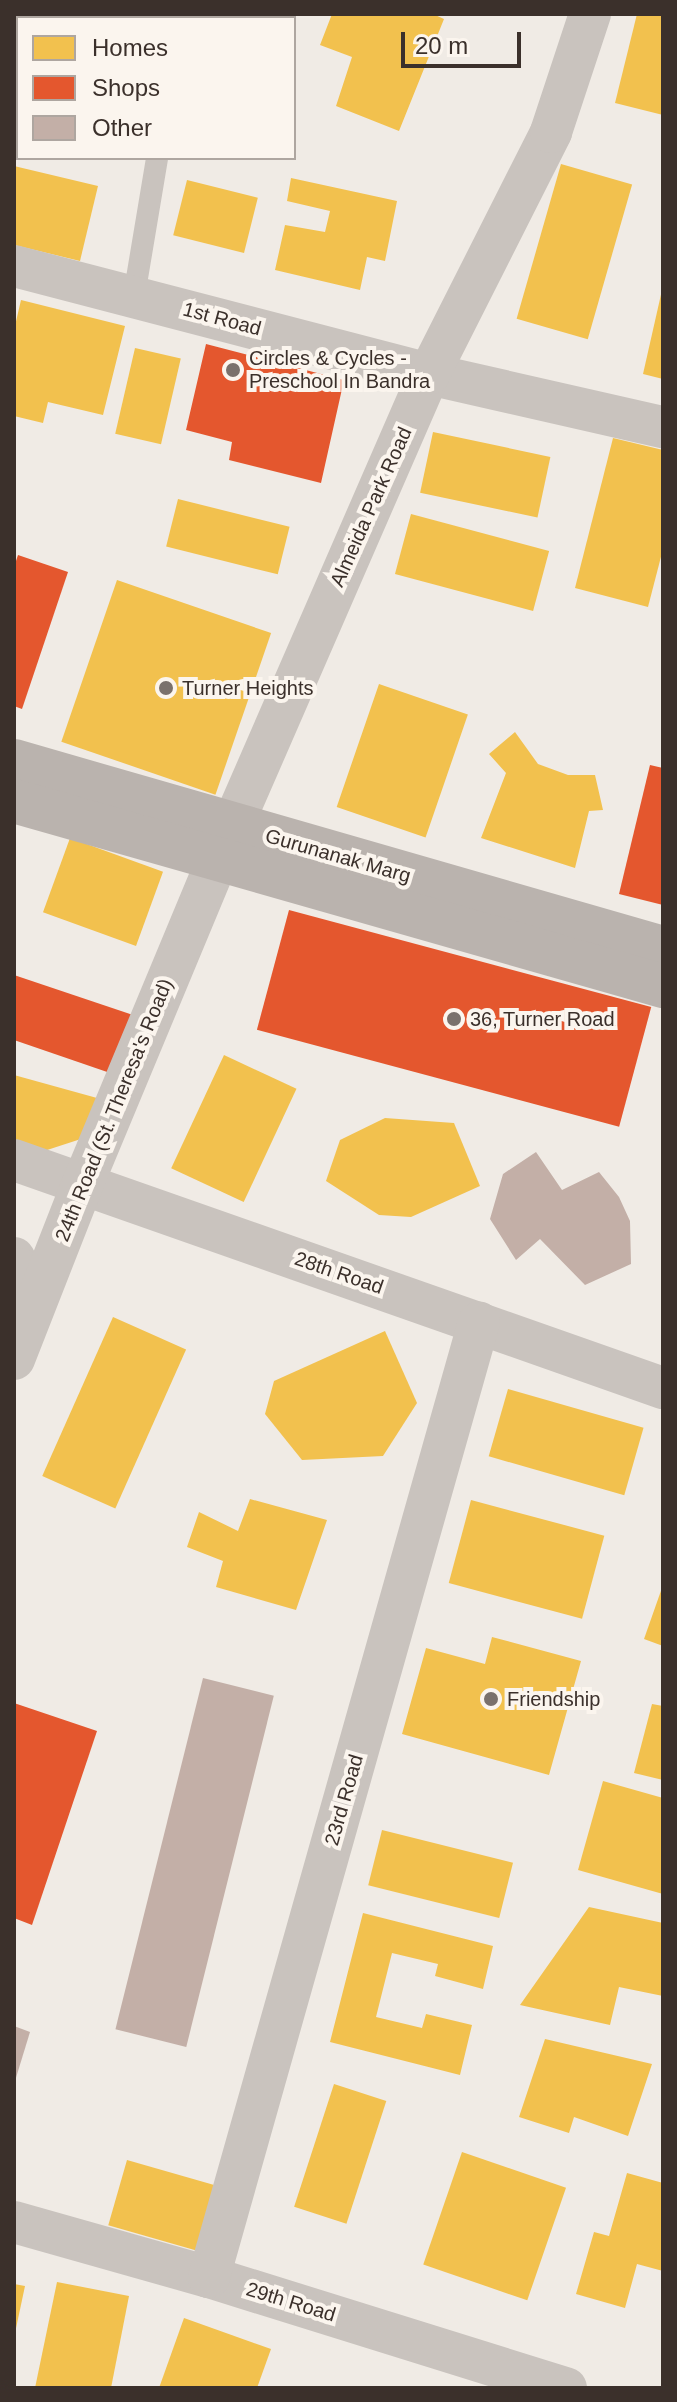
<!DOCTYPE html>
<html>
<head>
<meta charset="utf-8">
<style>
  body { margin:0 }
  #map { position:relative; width:677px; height:2402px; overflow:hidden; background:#f0ebe5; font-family:Helvetica,sans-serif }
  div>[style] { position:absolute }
  .homes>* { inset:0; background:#f2c14e; transform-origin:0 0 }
  .shops>* { inset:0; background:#e4572e; transform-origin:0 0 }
  .building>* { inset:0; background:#c3afa7; transform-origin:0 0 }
  .lane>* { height:22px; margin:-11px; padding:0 11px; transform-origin:11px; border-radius:11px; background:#c9c3be }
  .street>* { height:42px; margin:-21px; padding:0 21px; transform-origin:21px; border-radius:21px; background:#c9c3be }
  .secondary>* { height:44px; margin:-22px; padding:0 22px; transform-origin:22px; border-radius:22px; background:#bab3ae }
  .dots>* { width:22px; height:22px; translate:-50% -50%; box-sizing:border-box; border:4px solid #fbf5ee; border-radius:50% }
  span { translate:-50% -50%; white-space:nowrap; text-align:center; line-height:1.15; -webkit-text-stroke:8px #fbf5ee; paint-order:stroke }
  .street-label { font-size:20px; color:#3b302b }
  .poi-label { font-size:20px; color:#3b302b }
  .left { translate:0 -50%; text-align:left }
  .frame { position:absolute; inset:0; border:16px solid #3b302b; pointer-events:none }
  .legend { position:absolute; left:16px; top:16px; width:280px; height:144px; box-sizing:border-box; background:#fbf5ee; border:2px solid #aea6a0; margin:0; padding:10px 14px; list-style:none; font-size:24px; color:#3b302b }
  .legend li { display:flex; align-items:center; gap:16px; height:40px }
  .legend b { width:40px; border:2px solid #aea6a0 }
  .scale { position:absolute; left:401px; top:32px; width:120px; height:36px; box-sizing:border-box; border:4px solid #3b302b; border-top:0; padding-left:10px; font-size:24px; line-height:28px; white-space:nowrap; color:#3b302b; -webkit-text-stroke:6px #fbf5ee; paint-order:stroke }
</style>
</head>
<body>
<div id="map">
  <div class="homes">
    <i style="clip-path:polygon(14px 14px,86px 17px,18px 18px,18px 87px,14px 86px)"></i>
    <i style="clip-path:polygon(178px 14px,208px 14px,220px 17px,177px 18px)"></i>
    <i style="clip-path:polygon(332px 14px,433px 14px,444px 19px,399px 131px,336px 106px,352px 57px,320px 45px)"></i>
    <i style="clip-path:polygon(637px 14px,663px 14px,663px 115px,615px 103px)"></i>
    <i style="left:561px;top:164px;width:74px;height:161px;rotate:16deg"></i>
    <i style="clip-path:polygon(14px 166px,98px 186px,80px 261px,14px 245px)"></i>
    <i style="clip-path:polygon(291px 178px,397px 201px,385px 261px,367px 257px,360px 290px,275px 270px,285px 225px,325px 232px,330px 211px,287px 201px)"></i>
    <i style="left:187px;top:180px;width:73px;height:57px;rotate:14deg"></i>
    <i style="clip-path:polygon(662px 290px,663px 290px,663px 379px,643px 374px)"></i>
    <i style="clip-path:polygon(21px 300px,125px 326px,103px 415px,48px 402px,43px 423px,14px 416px,14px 330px)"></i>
    <i style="left:135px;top:348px;width:47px;height:88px;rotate:13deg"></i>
    <i style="left:433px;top:432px;width:120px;height:62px;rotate:12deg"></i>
    <i style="clip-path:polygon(613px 438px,663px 450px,663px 549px,648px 607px,575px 588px)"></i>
    <i style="left:178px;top:499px;width:115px;height:49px;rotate:14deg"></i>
    <i style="left:411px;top:514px;width:143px;height:62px;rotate:15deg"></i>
    <i style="left:117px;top:580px;width:163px;height:171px;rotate:19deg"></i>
    <i style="left:379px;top:684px;width:94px;height:130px;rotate:19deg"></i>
    <i style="clip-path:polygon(515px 732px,538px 764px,568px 775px,595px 775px,603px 810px,589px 811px,575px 868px,481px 838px,506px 773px,489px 754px)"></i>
    <i style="left:70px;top:838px;width:99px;height:79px;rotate:20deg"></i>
    <i style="left:224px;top:1055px;width:80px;height:125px;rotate:25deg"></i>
    <i style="clip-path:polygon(14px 1075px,97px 1098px,87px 1137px,41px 1152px,14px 1144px)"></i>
    <i style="clip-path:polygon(385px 1118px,454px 1123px,480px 1186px,411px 1217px,379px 1215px,326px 1181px,340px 1140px)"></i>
    <i style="left:113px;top:1317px;width:80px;height:174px;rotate:24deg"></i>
    <i style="clip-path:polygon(385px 1331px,417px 1403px,383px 1456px,302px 1460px,265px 1414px,274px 1381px)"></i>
    <i style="left:508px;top:1389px;width:141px;height:70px;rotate:16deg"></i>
    <i style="clip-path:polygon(250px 1499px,327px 1520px,296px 1610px,216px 1587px,223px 1561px,187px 1547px,199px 1512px,238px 1531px)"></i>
    <i style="left:471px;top:1500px;width:138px;height:86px;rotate:15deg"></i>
    <i style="clip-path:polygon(663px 1585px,663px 1646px,644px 1639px)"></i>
    <i style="clip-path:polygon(492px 1637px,581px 1661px,549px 1775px,402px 1734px,426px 1648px,485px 1664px)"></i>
    <i style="clip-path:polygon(652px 1704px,663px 1706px,663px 1780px,634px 1773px)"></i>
    <i style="clip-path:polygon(603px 1781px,663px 1798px,663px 1894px,578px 1870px)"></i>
    <i style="left:382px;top:1830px;width:135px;height:57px;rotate:14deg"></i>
    <i style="clip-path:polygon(589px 1907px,663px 1923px,663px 1996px,619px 1987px,610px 2025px,520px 2005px)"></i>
    <i style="clip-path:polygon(363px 1913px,493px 1946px,483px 1989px,435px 1976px,438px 1964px,392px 1953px,376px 2017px,422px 2028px,426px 2014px,472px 2025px,460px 2075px,330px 2042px)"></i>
    <i style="clip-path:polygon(545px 2039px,652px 2064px,628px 2136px,574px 2117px,569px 2133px,519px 2117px)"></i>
    <i style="left:334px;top:2084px;width:55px;height:129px;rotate:18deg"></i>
    <i style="left:462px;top:2152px;width:110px;height:119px;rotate:19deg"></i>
    <i style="left:127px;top:2160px;width:97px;height:68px;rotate:16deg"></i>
    <i style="clip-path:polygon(627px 2173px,663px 2183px,663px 2271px,637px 2264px,625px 2308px,576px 2294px,594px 2232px,609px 2236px)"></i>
    <i style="clip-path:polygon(57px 2282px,129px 2296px,111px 2388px,35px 2388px)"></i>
    <i style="clip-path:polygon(14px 2284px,25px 2286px,15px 2333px,14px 2333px)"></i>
    <i style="clip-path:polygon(184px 2318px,271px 2349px,257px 2388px,159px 2388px)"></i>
  </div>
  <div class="shops">
    <i style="clip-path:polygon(206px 344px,344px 380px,321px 483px,229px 460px,232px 442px,186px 430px)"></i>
    <i style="clip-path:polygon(18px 555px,68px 572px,22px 709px,14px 706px,14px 567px)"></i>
    <i style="clip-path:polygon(650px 765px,663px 768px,663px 905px,619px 894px)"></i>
    <i style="left:289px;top:910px;width:375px;height:124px;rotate:15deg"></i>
    <i style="clip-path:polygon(14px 975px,133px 1015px,113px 1074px,14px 1040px)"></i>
    <i style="clip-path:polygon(14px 1703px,97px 1731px,32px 1925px,14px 1918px)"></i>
  </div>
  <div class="building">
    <i style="clip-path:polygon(536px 1152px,562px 1190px,599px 1172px,619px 1197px,630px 1221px,631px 1264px,585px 1285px,540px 1239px,516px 1260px,490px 1219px,503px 1174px)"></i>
    <i style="left:203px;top:1678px;width:73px;height:362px;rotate:14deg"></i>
    <i style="clip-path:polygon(14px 2026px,30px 2032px,15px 2081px,14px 2080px)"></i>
  </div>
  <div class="lane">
    <i style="left:134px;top:296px;width:140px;rotate:-80.5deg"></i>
  </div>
  <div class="street">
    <i style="left:14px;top:266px;width:429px;rotate:14.6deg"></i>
    <i style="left:429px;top:374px;width:240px;rotate:12.8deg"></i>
    <i style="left:14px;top:1160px;width:688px;rotate:19.36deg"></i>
    <i style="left:14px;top:1258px;width:13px;rotate:61deg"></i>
    <i style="left:20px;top:1269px;width:25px;rotate:104deg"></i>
    <i style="left:14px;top:1359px;width:189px;rotate:-68.6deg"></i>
    <i style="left:83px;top:1183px;width:349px;rotate:-67.4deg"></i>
    <i style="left:217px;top:861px;width:531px;rotate:-66.48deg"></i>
    <i style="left:429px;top:374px;width:271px;rotate:-63.2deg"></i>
    <i style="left:551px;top:132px;width:124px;rotate:-71.7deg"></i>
    <i style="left:14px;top:2222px;width:203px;rotate:15.8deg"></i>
    <i style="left:209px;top:2277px;width:374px;rotate:17.3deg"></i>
    <i style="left:209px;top:2277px;width:992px;rotate:-74.21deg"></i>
  </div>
  <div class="secondary">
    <i style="left:14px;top:761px;width:675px;rotate:16.07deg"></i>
    <i style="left:14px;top:801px;width:675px;rotate:15.91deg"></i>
  </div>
  <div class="dots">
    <i style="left:233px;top:370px;background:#7a716c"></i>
    <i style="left:166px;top:688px;background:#7a716c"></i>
    <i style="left:454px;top:1019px;background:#7a716c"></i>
    <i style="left:491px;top:1699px;background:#7a716c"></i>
  </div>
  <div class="street-label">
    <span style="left:222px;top:319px;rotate:15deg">1st Road</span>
    <span style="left:371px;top:507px;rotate:-66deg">Almeida Park Road</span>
    <span style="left:338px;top:856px;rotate:16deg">Gurunanak Marg</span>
    <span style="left:114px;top:1110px;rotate:-68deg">24th Road (St. Theresa's Road)</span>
    <span style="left:339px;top:1273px;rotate:19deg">28th Road</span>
    <span style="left:344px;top:1800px;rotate:-74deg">23rd Road</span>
    <span style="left:291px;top:2302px;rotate:17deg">29th Road</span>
  </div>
  <div class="poi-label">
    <span class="left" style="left:249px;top:370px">Circles &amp; Cycles -<br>Preschool In Bandra</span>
    <span class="left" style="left:182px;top:688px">Turner Heights</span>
    <span class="left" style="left:470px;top:1019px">36, Turner Road</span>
    <span class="left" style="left:507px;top:1699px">Friendship</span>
  </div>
  <div class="frame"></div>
  <ul class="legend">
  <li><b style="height:22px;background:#f2c14e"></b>Homes</li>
  <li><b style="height:22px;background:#e4572e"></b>Shops</li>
  <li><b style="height:22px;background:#c3afa7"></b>Other</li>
  </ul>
  <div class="scale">20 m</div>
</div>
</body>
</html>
